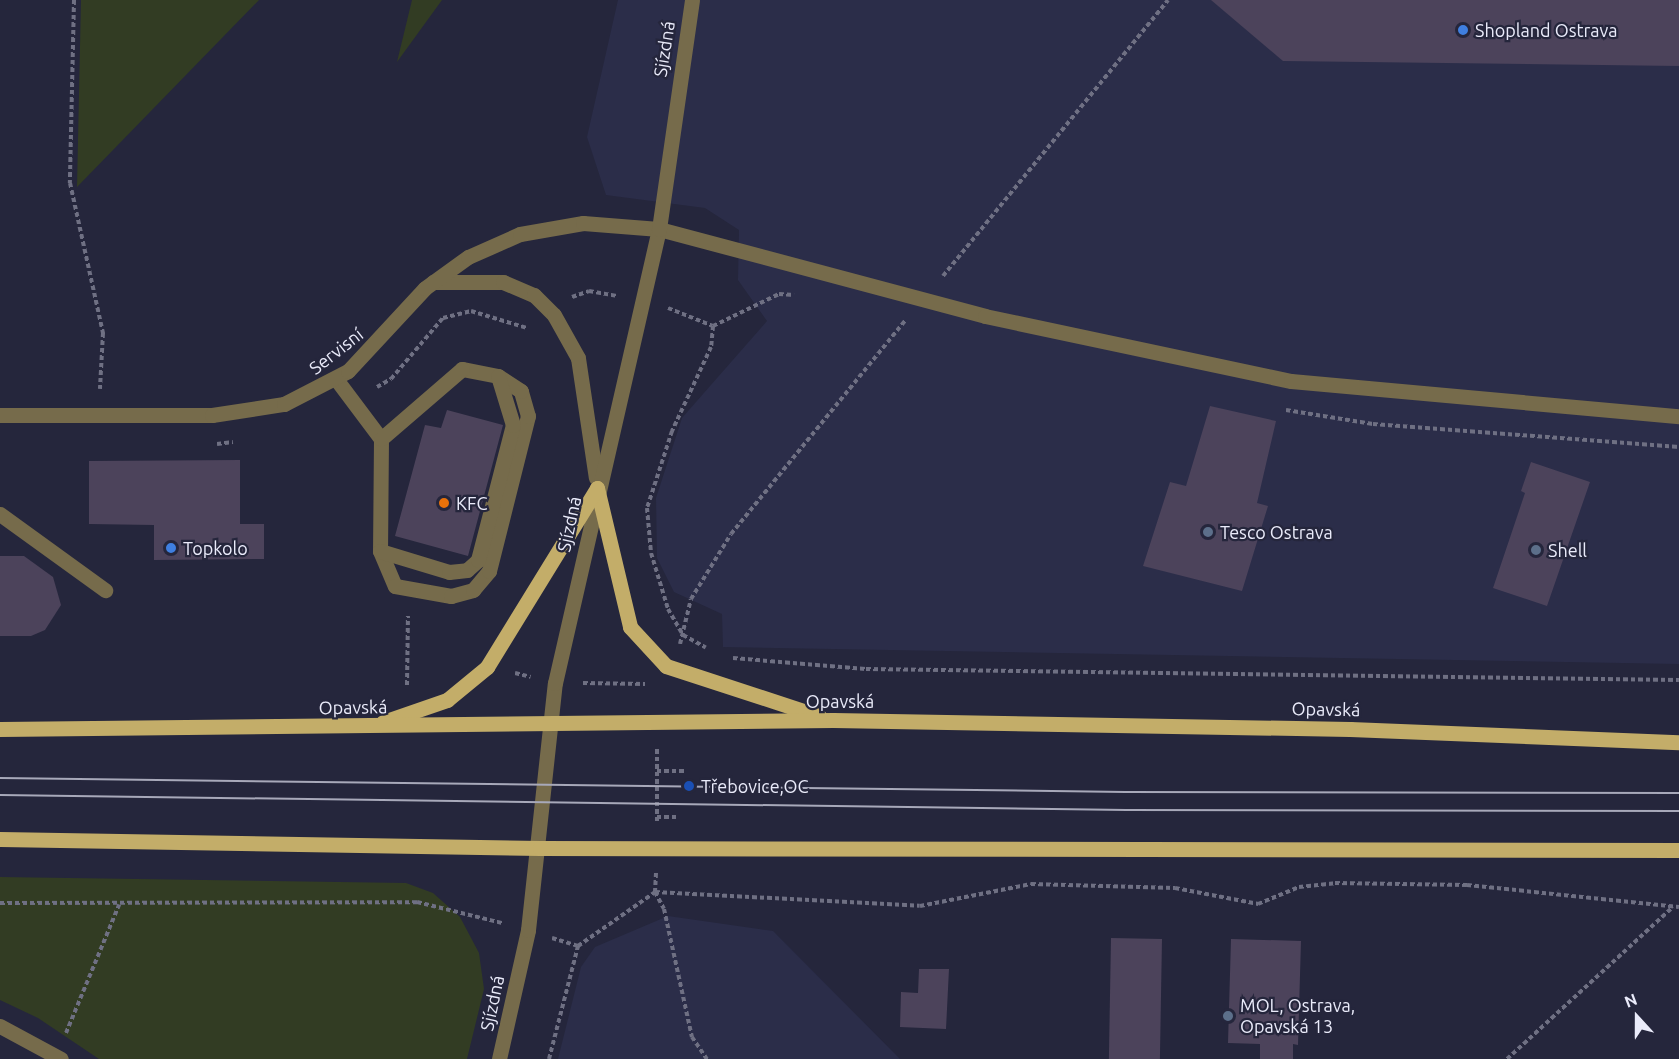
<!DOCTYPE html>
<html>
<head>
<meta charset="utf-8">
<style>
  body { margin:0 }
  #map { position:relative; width:1679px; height:1059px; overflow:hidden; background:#25263c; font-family:Ubuntu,sans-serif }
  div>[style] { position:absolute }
  .built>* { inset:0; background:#2b2d49 }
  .green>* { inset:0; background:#323c23 }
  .building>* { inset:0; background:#4c435b; transform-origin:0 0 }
  .path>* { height:4px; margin-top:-2px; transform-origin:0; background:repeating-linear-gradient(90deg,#6f7083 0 4.5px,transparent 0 7.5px) }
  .minor>* { height:15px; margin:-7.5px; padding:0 7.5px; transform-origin:7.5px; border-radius:7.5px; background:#766b4b }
  .major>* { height:15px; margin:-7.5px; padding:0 7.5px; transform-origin:7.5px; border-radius:7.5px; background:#c3ad69 }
  .tram>* { height:1.5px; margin:-0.75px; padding:0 0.75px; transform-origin:0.75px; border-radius:0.75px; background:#a8a9ba }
  .dots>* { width:16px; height:16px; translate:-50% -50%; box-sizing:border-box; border:3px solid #25263c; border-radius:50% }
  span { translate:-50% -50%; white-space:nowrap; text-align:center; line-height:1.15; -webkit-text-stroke:4.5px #25263c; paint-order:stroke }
  .poi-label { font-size:18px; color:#eaebfa }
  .left { translate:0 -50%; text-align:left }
  .street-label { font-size:18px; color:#eaebfa }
  .north { position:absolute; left:1607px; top:987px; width:60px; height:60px; -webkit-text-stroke:4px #25263c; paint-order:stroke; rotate:339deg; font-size:16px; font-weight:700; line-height:24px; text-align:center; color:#eaebfa }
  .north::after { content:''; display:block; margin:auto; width:21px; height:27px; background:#eaebfa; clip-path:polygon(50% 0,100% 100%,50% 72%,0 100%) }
</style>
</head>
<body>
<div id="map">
  <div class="built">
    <i style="clip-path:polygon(618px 0,1679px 0,1679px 664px,723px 647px,722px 614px,674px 592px,657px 558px,656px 498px,682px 418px,767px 321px,738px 280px,739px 230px,705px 208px,606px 195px,587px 137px)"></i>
    <i style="clip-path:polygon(668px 916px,773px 931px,900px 1059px,558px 1059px,581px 967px,595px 947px)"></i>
  </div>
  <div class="green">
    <i style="clip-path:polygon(81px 0,259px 0,77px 187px)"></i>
    <i style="clip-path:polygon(412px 0,442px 0,397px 62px)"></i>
    <i style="clip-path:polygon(0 877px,406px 883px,433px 893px,460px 917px,479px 953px,484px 989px,467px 1059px,99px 1059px,38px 1018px,0 1000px)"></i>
  </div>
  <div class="building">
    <i style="clip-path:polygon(1211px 0,1679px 0,1679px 66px,1283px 61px)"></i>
    <i style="clip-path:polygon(1210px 406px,1276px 421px,1257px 503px,1268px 506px,1242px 591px,1143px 566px,1170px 482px,1186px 486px)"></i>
    <i style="clip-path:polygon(447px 410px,503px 425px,468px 556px,395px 536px,425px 425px,441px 428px)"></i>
    <i style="clip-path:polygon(240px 460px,240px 524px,264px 524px,264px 559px,154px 560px,154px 525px,89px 524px,89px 461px)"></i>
    <i style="clip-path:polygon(1531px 462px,1590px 482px,1547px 606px,1493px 588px,1525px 493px,1521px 491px)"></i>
    <i style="clip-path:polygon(0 556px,24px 556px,53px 577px,61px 605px,45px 630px,31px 636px,0 636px)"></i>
    <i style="left:1111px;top:938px;width:51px;height:121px;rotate:1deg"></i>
    <i style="clip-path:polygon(1231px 939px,1301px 941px,1298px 1045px,1293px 1044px,1293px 1059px,1260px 1059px,1260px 1044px,1228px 1043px)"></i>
    <i style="clip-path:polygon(919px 969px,949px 969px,946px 1029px,900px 1027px,901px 992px,918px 993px)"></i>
  </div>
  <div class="path">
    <i style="left:74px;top:0;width:183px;rotate:91.3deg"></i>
    <i style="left:70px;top:183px;width:154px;rotate:77.6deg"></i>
    <i style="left:103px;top:333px;width:56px;rotate:93.1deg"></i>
    <i style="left:943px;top:276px;width:356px;rotate:-50.8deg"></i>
    <i style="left:572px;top:297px;width:18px;rotate:-19deg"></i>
    <i style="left:589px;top:291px;width:28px;rotate:10deg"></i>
    <i style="left:668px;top:308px;width:48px;rotate:21.8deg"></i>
    <i style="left:713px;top:326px;width:21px;rotate:95deg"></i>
    <i style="left:711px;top:347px;width:93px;rotate:114.9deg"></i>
    <i style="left:672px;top:431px;width:81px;rotate:108deg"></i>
    <i style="left:647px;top:508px;width:45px;rotate:84.9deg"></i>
    <i style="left:651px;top:553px;width:59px;rotate:73.1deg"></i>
    <i style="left:668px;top:609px;width:30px;rotate:60deg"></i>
    <i style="left:683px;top:635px;width:26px;rotate:29deg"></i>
    <i style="left:713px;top:326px;width:73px;rotate:-25.9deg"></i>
    <i style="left:779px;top:294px;width:15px;rotate:4deg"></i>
    <i style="left:377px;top:387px;width:16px;rotate:-30deg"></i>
    <i style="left:391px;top:379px;width:80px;rotate:-49.6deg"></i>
    <i style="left:443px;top:318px;width:29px;rotate:-14deg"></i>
    <i style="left:471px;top:311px;width:59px;rotate:16.9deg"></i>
    <i style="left:1286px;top:410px;width:88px;rotate:9.1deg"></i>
    <i style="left:1373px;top:424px;width:307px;rotate:4.3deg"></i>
    <i style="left:217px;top:444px;width:16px;rotate:-7deg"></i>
    <i style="left:680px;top:644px;width:46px;rotate:-76.3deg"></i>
    <i style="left:691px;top:599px;width:76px;rotate:-58.4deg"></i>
    <i style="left:731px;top:534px;width:275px;rotate:-50.8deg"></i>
    <i style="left:733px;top:658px;width:133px;rotate:4.7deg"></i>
    <i style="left:866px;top:669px;width:813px;rotate:0.78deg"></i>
    <i style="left:515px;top:673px;width:16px;rotate:14deg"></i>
    <i style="left:583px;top:683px;width:62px;rotate:0.9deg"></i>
    <i style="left:407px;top:685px;width:69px;rotate:-89.2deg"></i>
    <i style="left:657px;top:771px;width:30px"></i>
    <i style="left:657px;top:817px;width:22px"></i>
    <i style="left:657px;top:821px;width:74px;rotate:-90deg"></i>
    <i style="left:656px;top:873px;width:19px;rotate:93deg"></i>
    <i style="left:655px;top:892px;width:19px;rotate:62deg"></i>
    <i style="left:664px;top:909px;width:131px;rotate:77.7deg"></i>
    <i style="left:692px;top:1037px;width:27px;rotate:56deg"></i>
    <i style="left:0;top:903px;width:417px;rotate:-0.1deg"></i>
    <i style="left:417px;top:902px;width:88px;rotate:13.9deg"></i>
    <i style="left:552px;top:938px;width:27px;rotate:17deg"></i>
    <i style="left:578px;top:946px;width:94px;rotate:-35deg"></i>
    <i style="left:655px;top:892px;width:265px;rotate:3deg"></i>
    <i style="left:920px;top:906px;width:113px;rotate:-11.2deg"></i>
    <i style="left:1031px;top:884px;width:144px;rotate:1.6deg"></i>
    <i style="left:1175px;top:888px;width:85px;rotate:10.9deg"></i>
    <i style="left:1258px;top:904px;width:44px;rotate:-22.5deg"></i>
    <i style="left:1299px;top:887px;width:36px;rotate:-6deg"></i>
    <i style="left:1335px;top:883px;width:132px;rotate:0.9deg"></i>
    <i style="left:1467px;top:885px;width:213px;rotate:5.9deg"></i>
    <i style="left:66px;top:1033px;width:139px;rotate:-67.5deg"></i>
    <i style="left:549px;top:1059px;width:117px;rotate:-75.6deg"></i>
    <i style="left:1507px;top:1059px;width:225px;rotate:-42.5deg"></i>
  </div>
  <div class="minor">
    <i style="left:433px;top:282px;width:70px"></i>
    <i style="left:503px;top:282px;width:34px;rotate:23deg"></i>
    <i style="left:534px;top:295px;width:28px;rotate:45deg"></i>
    <i style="left:554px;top:315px;width:49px;rotate:60.8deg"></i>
    <i style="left:578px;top:358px;width:121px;rotate:81.5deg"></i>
    <i style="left:336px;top:379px;width:75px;rotate:53.1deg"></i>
    <i style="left:381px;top:439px;width:112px;rotate:90.5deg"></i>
    <i style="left:380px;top:551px;width:38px;rotate:67deg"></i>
    <i style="left:395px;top:586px;width:57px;rotate:10.1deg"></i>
    <i style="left:451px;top:596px;width:23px;rotate:-15deg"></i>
    <i style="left:473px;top:590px;width:25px;rotate:-50deg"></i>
    <i style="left:489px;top:571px;width:160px;rotate:-75.9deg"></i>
    <i style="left:528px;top:416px;width:26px;rotate:-106deg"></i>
    <i style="left:521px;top:391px;width:27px;rotate:-147deg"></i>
    <i style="left:498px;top:376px;width:37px;rotate:-169deg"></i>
    <i style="left:462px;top:369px;width:107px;rotate:139.2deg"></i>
    <i style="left:0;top:415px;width:212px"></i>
    <i style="left:212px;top:415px;width:73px;rotate:-8.7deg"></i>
    <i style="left:284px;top:404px;width:72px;rotate:-27.3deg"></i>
    <i style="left:348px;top:371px;width:113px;rotate:-47.1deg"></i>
    <i style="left:425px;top:288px;width:53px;rotate:-35.8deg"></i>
    <i style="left:468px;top:257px;width:57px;rotate:-23.9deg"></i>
    <i style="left:520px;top:234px;width:64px;rotate:-9.9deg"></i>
    <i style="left:583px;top:223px;width:76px;rotate:4.5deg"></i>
    <i style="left:659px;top:229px;width:337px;rotate:14.9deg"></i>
    <i style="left:985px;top:316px;width:313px;rotate:12deg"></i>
    <i style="left:1291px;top:381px;width:390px;rotate:5.2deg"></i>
    <i style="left:0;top:514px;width:130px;rotate:35.9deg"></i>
    <i style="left:380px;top:551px;width:72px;rotate:16.9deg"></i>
    <i style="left:449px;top:572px;width:18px;rotate:-6deg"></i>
    <i style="left:467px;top:570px;width:15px;rotate:-42deg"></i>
    <i style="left:478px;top:560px;width:139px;rotate:-75.5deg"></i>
    <i style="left:513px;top:425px;width:51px;rotate:-107deg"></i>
    <i style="left:0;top:1026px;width:69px;rotate:28.4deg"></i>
    <i style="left:499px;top:1059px;width:132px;rotate:-77.3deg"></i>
    <i style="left:528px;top:930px;width:248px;rotate:-83.8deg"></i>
    <i style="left:555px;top:683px;width:466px;rotate:-77.1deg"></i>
    <i style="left:659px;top:229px;width:231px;rotate:-81.8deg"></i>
  </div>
  <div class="major">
    <i style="left:597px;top:488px;width:143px;rotate:76.6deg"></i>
    <i style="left:630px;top:627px;width:53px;rotate:47.3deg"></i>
    <i style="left:666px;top:666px;width:161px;rotate:18.1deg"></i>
    <i style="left:383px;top:722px;width:68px;rotate:-19deg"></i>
    <i style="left:447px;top:700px;width:52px;rotate:-39.5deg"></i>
    <i style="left:487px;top:667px;width:210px;rotate:-58.4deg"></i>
    <i style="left:0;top:729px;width:833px;rotate:-0.62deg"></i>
    <i style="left:833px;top:720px;width:517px;rotate:1deg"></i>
    <i style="left:1350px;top:729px;width:329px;rotate:2.3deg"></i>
    <i style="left:0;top:839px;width:540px;rotate:0.95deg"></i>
    <i style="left:540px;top:848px;width:1139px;rotate:0.1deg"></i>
  </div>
  <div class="tram">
    <i style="left:0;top:778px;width:1125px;rotate:0.71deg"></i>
    <i style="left:1125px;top:792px;width:554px;rotate:0.1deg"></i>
    <i style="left:0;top:795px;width:1126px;rotate:0.76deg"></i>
    <i style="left:1126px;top:810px;width:553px;rotate:0.1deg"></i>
  </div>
  <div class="dots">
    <i style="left:1463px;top:30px;background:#3f7fe0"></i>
    <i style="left:444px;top:503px;background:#e8710a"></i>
    <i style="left:1208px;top:532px;background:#5c6f8a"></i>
    <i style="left:171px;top:548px;background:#3f7fe0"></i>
    <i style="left:1536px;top:550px;background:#5c6f8a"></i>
    <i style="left:689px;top:786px;background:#1a4fb4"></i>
    <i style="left:1228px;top:1016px;background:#5c6f8a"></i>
  </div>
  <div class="poi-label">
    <span class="left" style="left:1475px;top:30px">Shopland Ostrava</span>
    <span class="left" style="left:456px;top:503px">KFC</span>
    <span class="left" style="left:1220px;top:532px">Tesco Ostrava</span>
    <span class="left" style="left:183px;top:548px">Topkolo</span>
    <span class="left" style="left:1548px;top:550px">Shell</span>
    <span class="left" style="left:701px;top:786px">Třebovice,OC</span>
    <span class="left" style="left:1240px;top:1016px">MOL, Ostrava,<br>Opavská 13</span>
  </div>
  <div class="street-label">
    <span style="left:664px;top:49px;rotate:-81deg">Sjízdná</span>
    <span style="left:336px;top:351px;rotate:-38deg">Servisní</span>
    <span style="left:569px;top:524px;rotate:-78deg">Sjízdná</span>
    <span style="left:840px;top:701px">Opavská</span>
    <span style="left:353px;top:707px;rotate:-1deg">Opavská</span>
    <span style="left:1326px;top:709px;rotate:1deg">Opavská</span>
    <span style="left:492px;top:1003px;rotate:-78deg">Sjízdná</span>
  </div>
  <div class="north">N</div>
</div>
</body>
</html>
